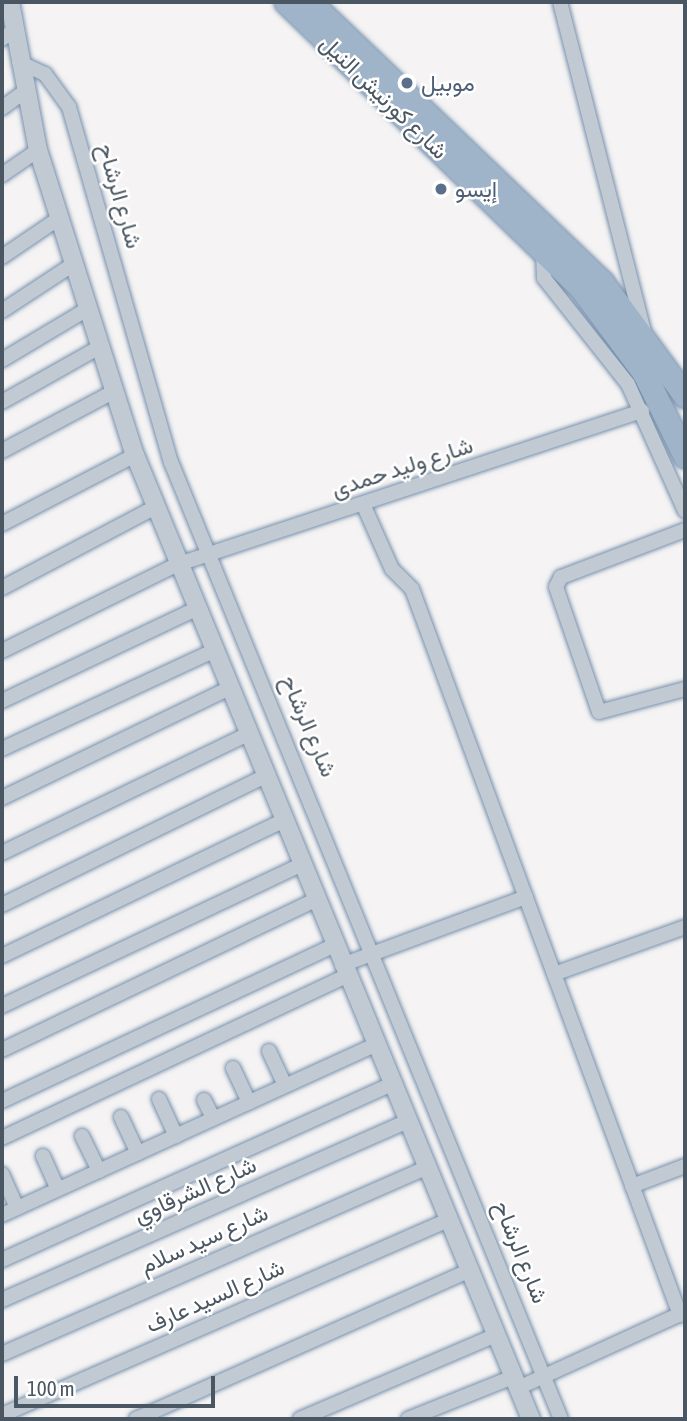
<!DOCTYPE html>
<html>
<head>
<meta charset="utf-8">
<style>
  body { margin:0 }
  #map { position:relative; width:687px; height:1421px; overflow:hidden; background:#f5f3f3; font-family:"Asap Condensed",Vazirmatn,sans-serif }
  div>[style] { position:absolute }
  .roads { filter:drop-shadow(0 0 2px #7690ad) drop-shadow(0 0 2px #7690ad) }
  .minor>* { height:14px; margin:-7px; padding:0 7px; transform-origin:7px; border-radius:7px; background:#c1cad2 }
  .tertiary>* { height:18px; margin:-9px; padding:0 9px; transform-origin:9px; border-radius:9px; background:#c1cad2 }
  .trunk>* { height:23px; margin:-11.5px; padding:0 11.5px; transform-origin:11.5px; border-radius:11.5px; background:#9fb4c9 }
  .dots>* { width:19px; height:19px; translate:-50% -50%; box-sizing:border-box; border:4px solid #fff; border-radius:50% }
  span { translate:-50% -50%; white-space:nowrap; text-align:center; line-height:1.15; -webkit-text-stroke:5px #fff; paint-order:stroke }
  .service-label { font-size:23px; color:#4e5e75 }
  .left { translate:0 -50%; text-align:left }
  .street-label { font-size:23px; color:#4a5661 }
  .frame { position:absolute; inset:0; border:4px solid #4a5661; pointer-events:none }
  .scale { position:absolute; left:14px; top:1376px; width:201px; height:32px; box-sizing:border-box; border:4px solid #4a5661; border-top:0; padding-left:9px; font-size:21px; line-height:24px; white-space:nowrap; color:#4a5661; -webkit-text-stroke:5px #fff; paint-order:stroke }
</style>
</head>
<body>
<div id="map">
  <div class="roads">
    <div class="minor">
      <i style="left:560px;top:2px;width:341px;rotate:75.7deg"></i>
      <i style="left:2px;top:39px;width:15px;rotate:-37deg"></i>
      <i style="left:19px;top:62px;width:29px;rotate:25deg"></i>
      <i style="left:45px;top:74px;width:41px;rotate:54deg"></i>
      <i style="left:69px;top:107px;width:369px;rotate:74deg"></i>
      <i style="left:171px;top:462px;width:1033px;rotate:67.83deg"></i>
      <i style="left:2px;top:108px;width:27px;rotate:-36deg"></i>
      <i style="left:2px;top:175px;width:44px;rotate:-34.8deg"></i>
      <i style="left:543px;top:250px;width:28px;rotate:88deg"></i>
      <i style="left:544px;top:278px;width:135px;rotate:51.6deg"></i>
      <i style="left:628px;top:384px;width:139px;rotate:65.8deg"></i>
      <i style="left:2px;top:257px;width:68px;rotate:-34.2deg"></i>
      <i style="left:2px;top:311px;width:84px;rotate:-33.3deg"></i>
      <i style="left:2px;top:360px;width:98px;rotate:-30.8deg"></i>
      <i style="left:2px;top:402px;width:110px;rotate:-29.4deg"></i>
      <i style="left:2px;top:451px;width:126px;rotate:-28deg"></i>
      <i style="left:363px;top:504px;width:71px;rotate:66deg"></i>
      <i style="left:392px;top:569px;width:28px;rotate:45deg"></i>
      <i style="left:412px;top:589px;width:774px;rotate:69.74deg"></i>
      <i style="left:2px;top:524px;width:150px;rotate:-27.4deg"></i>
      <i style="left:685px;top:530px;width:133px;rotate:159.2deg"></i>
      <i style="left:561px;top:577px;width:11px;rotate:117deg"></i>
      <i style="left:556px;top:587px;width:132px;rotate:71deg"></i>
      <i style="left:599px;top:712px;width:89px;rotate:-15deg"></i>
      <i style="left:2px;top:588px;width:172px;rotate:-27.8deg"></i>
      <i style="left:2px;top:651px;width:194px;rotate:-26.3deg"></i>
      <i style="left:176px;top:565px;width:491px;rotate:-18.3deg"></i>
      <i style="left:2px;top:701px;width:212px;rotate:-25.4deg"></i>
      <i style="left:2px;top:749px;width:230px;rotate:-24.9deg"></i>
      <i style="left:2px;top:798px;width:250px;rotate:-25.8deg"></i>
      <i style="left:2px;top:853px;width:271px;rotate:-25.8deg"></i>
      <i style="left:2px;top:905px;width:291px;rotate:-26.1deg"></i>
      <i style="left:2px;top:956px;width:311px;rotate:-25.7deg"></i>
      <i style="left:342px;top:965px;width:196px;rotate:-20.3deg"></i>
      <i style="left:554px;top:974px;width:139px;rotate:-19.7deg"></i>
      <i style="left:2px;top:1006px;width:330px;rotate:-25.3deg"></i>
      <i style="left:2px;top:1050px;width:347px;rotate:-25.6deg"></i>
      <i style="left:269px;top:1051px;width:38px;rotate:65deg"></i>
      <i style="left:233px;top:1068px;width:38px;rotate:65deg"></i>
      <i style="left:159px;top:1099px;width:41px;rotate:65.3deg"></i>
      <i style="left:204px;top:1100px;width:20px;rotate:63deg"></i>
      <i style="left:2px;top:1101px;width:365px;rotate:-25.1deg"></i>
      <i style="left:121px;top:1117px;width:40px;rotate:65deg"></i>
      <i style="left:82px;top:1136px;width:39px;rotate:64deg"></i>
      <i style="left:2px;top:1138px;width:380px;rotate:-25.2deg"></i>
      <i style="left:43px;top:1156px;width:36px;rotate:66deg"></i>
      <i style="left:2px;top:1174px;width:37px;rotate:66deg"></i>
      <i style="left:632px;top:1186px;width:57px;rotate:-20.7deg"></i>
      <i style="left:2px;top:1215px;width:410px;rotate:-24.5deg"></i>
      <i style="left:2px;top:1260px;width:427px;rotate:-24.3deg"></i>
      <i style="left:2px;top:1300px;width:443px;rotate:-23.8deg"></i>
      <i style="left:2px;top:1354px;width:463px;rotate:-23.7deg"></i>
      <i style="left:518px;top:1388px;width:183px;rotate:-24.5deg"></i>
      <i style="left:2px;top:1415px;width:487px;rotate:-23.6deg"></i>
      <i style="left:136px;top:1419px;width:364px;rotate:-24deg"></i>
      <i style="left:300px;top:1419px;width:213px;rotate:-23.2deg"></i>
      <i style="left:408px;top:1419px;width:113px;rotate:-21.8deg"></i>
    </div>
    <div class="tertiary">
      <i style="left:10px;top:2px;width:151px;rotate:79.3deg"></i>
      <i style="left:38px;top:150px;width:320px;rotate:72.4deg"></i>
      <i style="left:135px;top:455px;width:1042px;rotate:67.67deg"></i>
    </div>
    <div class="trunk">
      <i style="left:286px;top:2px;width:409px;rotate:44.1deg"></i>
      <i style="left:580px;top:287px;width:107px;rotate:53.3deg"></i>
      <i style="left:644px;top:373px;width:93px;rotate:63.7deg"></i>
      <i style="left:310px;top:2px;width:405px;rotate:43.8deg"></i>
      <i style="left:602px;top:282px;width:141px;rotate:53.9deg"></i>
    </div>
  </div>
  <div class="dots">
    <i style="left:407px;top:83px;background:#5c6f8a"></i>
    <i style="left:441px;top:189px;background:#5c6f8a"></i>
  </div>
  <div class="service-label">
    <span class="left" style="left:421px;top:83px">موبيل</span>
    <span class="left" style="left:455px;top:189px">إيسو</span>
  </div>
  <div class="street-label">
    <span style="left:384px;top:97px;rotate:44deg">شارع كورنيش النيل</span>
    <span style="left:120px;top:196px;rotate:74deg">شارع الرشاح</span>
    <span style="left:402px;top:467px;rotate:-18deg">شارع وليد حمدى</span>
    <span style="left:309px;top:726px;rotate:67deg">شارع الرشاح</span>
    <span style="left:195px;top:1190px;rotate:-24deg">شارع الشرقاوي</span>
    <span style="left:204px;top:1239px;rotate:-24deg">شارع سيد سلام</span>
    <span style="left:521px;top:1252px;rotate:68deg">شارع الرشاح</span>
    <span style="left:215px;top:1296px;rotate:-24deg">شارع السيد عارف</span>
  </div>
  <div class="frame"></div>
  <div class="scale">100 m</div>
</div>
</body>
</html>
